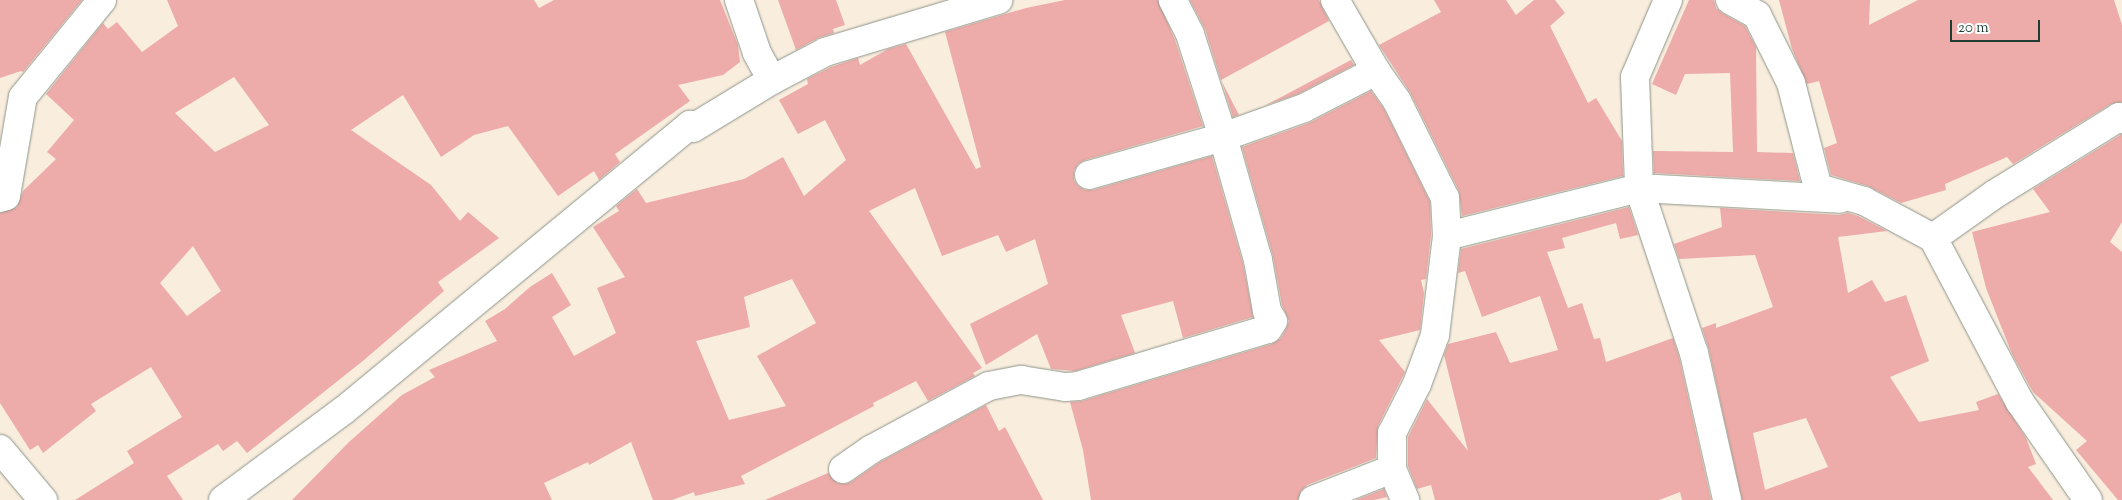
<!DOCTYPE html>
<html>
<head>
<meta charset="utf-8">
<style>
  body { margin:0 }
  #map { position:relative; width:2122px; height:500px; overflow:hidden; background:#f9edde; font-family:"Sorts Mill Goudy",serif }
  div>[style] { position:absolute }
  .building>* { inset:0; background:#edaba9 }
  .roads { filter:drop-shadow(0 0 1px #8c9589) drop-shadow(0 0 1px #8c9589) }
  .minor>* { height:28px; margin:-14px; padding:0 14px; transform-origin:14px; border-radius:14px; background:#fff }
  span { translate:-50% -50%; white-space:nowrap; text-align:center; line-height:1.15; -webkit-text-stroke:5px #fff; paint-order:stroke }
  .scale { position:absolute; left:1950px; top:20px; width:90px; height:22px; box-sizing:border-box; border:2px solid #1f3d34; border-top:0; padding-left:6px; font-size:15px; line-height:18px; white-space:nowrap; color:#1f3d34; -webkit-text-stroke:4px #fff; paint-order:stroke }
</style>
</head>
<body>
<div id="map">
  <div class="building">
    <i style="clip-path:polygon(0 0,82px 0,23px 72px,21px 71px,0 78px)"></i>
    <i style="clip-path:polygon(evenodd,167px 0,534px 0,539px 8px,554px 0,720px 0,738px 45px,740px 62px,723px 75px,678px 85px,690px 101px,615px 154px,620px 162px,599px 180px,594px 171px,558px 196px,508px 126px,474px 135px,441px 157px,403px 95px,351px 130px,431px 185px,460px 221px,468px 212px,499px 238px,438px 282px,444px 291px,364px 360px,247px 453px,237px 441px,223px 451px,218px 444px,167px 476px,183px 500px,75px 500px,134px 463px,127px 451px,182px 417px,151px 367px,91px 404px,96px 411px,43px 453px,38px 445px,30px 450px,0 403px,0 213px,17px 207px,23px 191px,56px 159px,47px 152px,74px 120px,46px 94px,103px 23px,108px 29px,117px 22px,142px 52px,178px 26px,167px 0,234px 77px,269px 125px,215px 152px,175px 113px,234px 77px,167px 0,193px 246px,221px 291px,187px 316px,160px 283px,193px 246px)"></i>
    <i style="clip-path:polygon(778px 0,836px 0,845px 25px,833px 29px,834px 33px,818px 38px,796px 50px)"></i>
    <i style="clip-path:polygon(evenodd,1065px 0,1158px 0,1175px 40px,1203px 126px,1085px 160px,1078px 164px,1074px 171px,1074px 180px,1078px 186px,1085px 190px,1093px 190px,1212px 156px,1243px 264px,1253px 317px,1183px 338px,1173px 301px,1121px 315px,1135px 353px,1075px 371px,1051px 369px,1037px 334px,986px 365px,970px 324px,1048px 284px,1035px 239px,1006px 252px,998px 235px,942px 256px,915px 188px,869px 211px,982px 368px,973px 373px,975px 376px,928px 401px,916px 381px,873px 403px,874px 406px,741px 476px,745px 484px,695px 496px,694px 492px,672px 500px,653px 500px,631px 442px,589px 465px,588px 462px,544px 483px,552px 500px,292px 500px,349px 442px,402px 395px,435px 377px,429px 370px,497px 341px,485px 321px,505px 309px,530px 287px,552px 273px,571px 305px,552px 317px,574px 356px,616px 333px,597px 288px,625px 277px,593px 227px,619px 211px,616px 206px,637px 189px,646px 203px,744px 179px,783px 157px,804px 196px,846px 160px,825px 120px,798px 134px,779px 100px,808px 84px,807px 79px,831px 67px,858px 58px,860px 65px,888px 49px,906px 44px,976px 169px,981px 167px,945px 32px,1026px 8px,1065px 0,792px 279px,816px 323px,757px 356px,786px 406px,729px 420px,696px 341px,750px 327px,744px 297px,792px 279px)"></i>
    <i style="clip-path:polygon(1190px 0,1319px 0,1329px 21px,1221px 80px,1205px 29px)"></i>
    <i style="clip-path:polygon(1434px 0,1506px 0,1516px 15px,1534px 0,1555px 0,1565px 13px,1550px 26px,1588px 103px,1596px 98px,1622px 141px,1623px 176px,1462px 216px,1459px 191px,1411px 94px,1379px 45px,1441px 12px)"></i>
    <i style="clip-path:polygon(1689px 0,1714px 0,1716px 8px,1722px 13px,1745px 26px,1756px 47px,1757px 152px,1793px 153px,1800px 181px,1654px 173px,1653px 151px,1733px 152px,1730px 73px,1685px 74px,1676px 95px,1652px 84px)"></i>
    <i style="clip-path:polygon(1779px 0,1870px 0,1869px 25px,1918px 0,2114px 0,2122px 25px,2122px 102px,2111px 104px,2013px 164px,2007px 157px,1945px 184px,1946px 190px,1901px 203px,1868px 186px,1831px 175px,1824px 148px,1837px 143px,1819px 81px,1807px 84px,1792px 49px)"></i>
    <i style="clip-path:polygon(1351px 60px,1354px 65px,1298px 94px,1266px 105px)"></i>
    <i style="clip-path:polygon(1222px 82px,1239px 115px,1233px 117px)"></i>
    <i style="clip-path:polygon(1371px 91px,1384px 109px,1430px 202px,1431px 235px,1426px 279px,1421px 280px,1424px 293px,1420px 330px,1379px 340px,1405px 372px,1378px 426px,1376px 458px,1307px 485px,1301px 491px,1298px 500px,1091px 500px,1083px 450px,1070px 402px,1082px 401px,1272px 344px,1281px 338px,1286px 329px,1289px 321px,1282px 305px,1273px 256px,1242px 147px,1309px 123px)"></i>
    <i style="clip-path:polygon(2122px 134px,2122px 222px,2110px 242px,2122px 252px,2122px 500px,2118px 500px,2076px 450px,2087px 441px,2033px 392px,2012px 354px,1986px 288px,1972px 232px,2050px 212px,2033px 189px)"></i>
    <i style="clip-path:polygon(1629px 207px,1638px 235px,1620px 239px,1616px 223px,1562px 238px,1565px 248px,1547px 252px,1568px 308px,1582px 303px,1594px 339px,1600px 338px,1606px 362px,1673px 338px,1679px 357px,1711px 500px,1682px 500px,1680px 492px,1659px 500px,1435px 500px,1431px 485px,1417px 489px,1408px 466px,1408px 437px,1427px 399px,1468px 451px,1444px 355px,1448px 344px,1496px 332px,1510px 363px,1558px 350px,1540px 296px,1482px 317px,1465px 271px,1458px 273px,1461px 249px)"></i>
    <i style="clip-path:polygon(evenodd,1720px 208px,1839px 215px,1848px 213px,1858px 216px,1887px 231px,1838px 237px,1848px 293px,1872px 280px,1885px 302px,1906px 295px,1929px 361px,1890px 377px,1919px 422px,1979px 410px,1976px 402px,1998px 394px,2026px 438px,2036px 464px,2028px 467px,2053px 500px,1742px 500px,1709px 350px,1702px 328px,1716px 323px,1716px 328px,1773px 307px,1755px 255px,1679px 259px,1674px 244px,1722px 227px,1720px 208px,1806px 418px,1828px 467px,1765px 490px,1753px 433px,1806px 418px)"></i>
    <i style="clip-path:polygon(986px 405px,999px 431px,1005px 427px,1043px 500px,765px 500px,828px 473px,837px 483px,845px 484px,851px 482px,880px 462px)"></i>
    <i style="clip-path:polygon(1384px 489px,1387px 497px,1374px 500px,1356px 500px)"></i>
  </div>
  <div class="roads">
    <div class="minor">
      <i style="left:739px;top:0;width:56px;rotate:71.2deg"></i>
      <i style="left:757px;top:53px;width:31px;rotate:61deg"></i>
      <i style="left:1335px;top:0;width:82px;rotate:60deg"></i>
      <i style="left:1376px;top:71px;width:37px;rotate:55deg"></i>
      <i style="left:1397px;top:101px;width:108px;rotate:63.7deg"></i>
      <i style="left:1445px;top:198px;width:38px;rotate:87deg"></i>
      <i style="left:1447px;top:236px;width:100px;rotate:96.9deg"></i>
      <i style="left:1435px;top:335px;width:52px;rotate:110.2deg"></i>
      <i style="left:1417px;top:384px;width:55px;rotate:117deg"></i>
      <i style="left:1392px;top:433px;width:36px;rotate:90deg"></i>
      <i style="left:1392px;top:469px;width:34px;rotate:67deg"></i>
      <i style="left:1668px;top:0;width:84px;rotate:113.2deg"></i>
      <i style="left:1635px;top:77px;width:111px;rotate:87.9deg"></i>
      <i style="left:1639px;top:188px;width:174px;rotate:71.6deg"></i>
      <i style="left:1694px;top:353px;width:151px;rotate:77.3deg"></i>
      <i style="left:1730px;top:0;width:31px;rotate:29deg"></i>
      <i style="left:1757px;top:15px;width:76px;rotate:63.4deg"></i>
      <i style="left:1791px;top:83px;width:108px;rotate:75.6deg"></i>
      <i style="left:1818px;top:188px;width:48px;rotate:15.8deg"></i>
      <i style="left:1864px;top:201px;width:78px;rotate:28.2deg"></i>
      <i style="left:1933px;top:238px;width:76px;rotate:-35.4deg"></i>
      <i style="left:1995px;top:194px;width:146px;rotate:-31.8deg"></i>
      <i style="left:2119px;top:117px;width:4px;rotate:34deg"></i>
      <i style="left:1089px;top:175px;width:139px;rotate:-15.8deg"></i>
      <i style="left:1223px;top:137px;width:86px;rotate:-19.7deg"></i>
      <i style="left:1304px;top:108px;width:81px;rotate:-27.2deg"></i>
      <i style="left:0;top:198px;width:6px;rotate:-18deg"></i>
      <i style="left:6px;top:196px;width:100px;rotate:-80.3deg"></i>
      <i style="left:23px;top:97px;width:125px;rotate:-50.8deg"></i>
      <i style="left:1447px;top:236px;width:198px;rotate:-14deg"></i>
      <i style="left:1639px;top:188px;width:201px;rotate:3.1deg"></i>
      <i style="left:1933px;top:238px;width:186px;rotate:62.1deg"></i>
      <i style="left:2020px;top:402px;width:119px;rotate:55.2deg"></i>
      <i style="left:0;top:449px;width:67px;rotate:49.9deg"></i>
      <i style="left:843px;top:469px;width:35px;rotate:-35deg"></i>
      <i style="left:872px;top:449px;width:133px;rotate:-28.3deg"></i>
      <i style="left:989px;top:386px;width:33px;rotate:-11deg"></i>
      <i style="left:1021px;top:380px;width:45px;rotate:9deg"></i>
      <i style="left:1065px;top:387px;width:13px;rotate:-4deg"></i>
      <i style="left:1078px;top:386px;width:198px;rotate:-16.7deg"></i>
      <i style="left:1268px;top:329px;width:9px;rotate:-58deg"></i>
      <i style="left:1273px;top:321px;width:12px;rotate:-121deg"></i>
      <i style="left:1267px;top:311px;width:52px;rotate:-100deg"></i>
      <i style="left:1258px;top:260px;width:128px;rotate:-105.9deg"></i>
      <i style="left:1223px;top:137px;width:108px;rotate:-107.8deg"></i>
      <i style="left:1190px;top:34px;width:38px;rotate:-117deg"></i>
      <i style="left:223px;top:500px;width:149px;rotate:-36.6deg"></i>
      <i style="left:343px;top:411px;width:450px;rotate:-39.5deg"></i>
      <i style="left:690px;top:125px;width:4px;rotate:45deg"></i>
      <i style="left:693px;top:128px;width:92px;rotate:-31.3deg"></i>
      <i style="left:772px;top:80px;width:60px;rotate:-27.8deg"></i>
      <i style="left:825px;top:52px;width:181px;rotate:-16.7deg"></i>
      <i style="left:1313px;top:500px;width:85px;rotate:-21.4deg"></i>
    </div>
  </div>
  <div class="scale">20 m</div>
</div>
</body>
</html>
